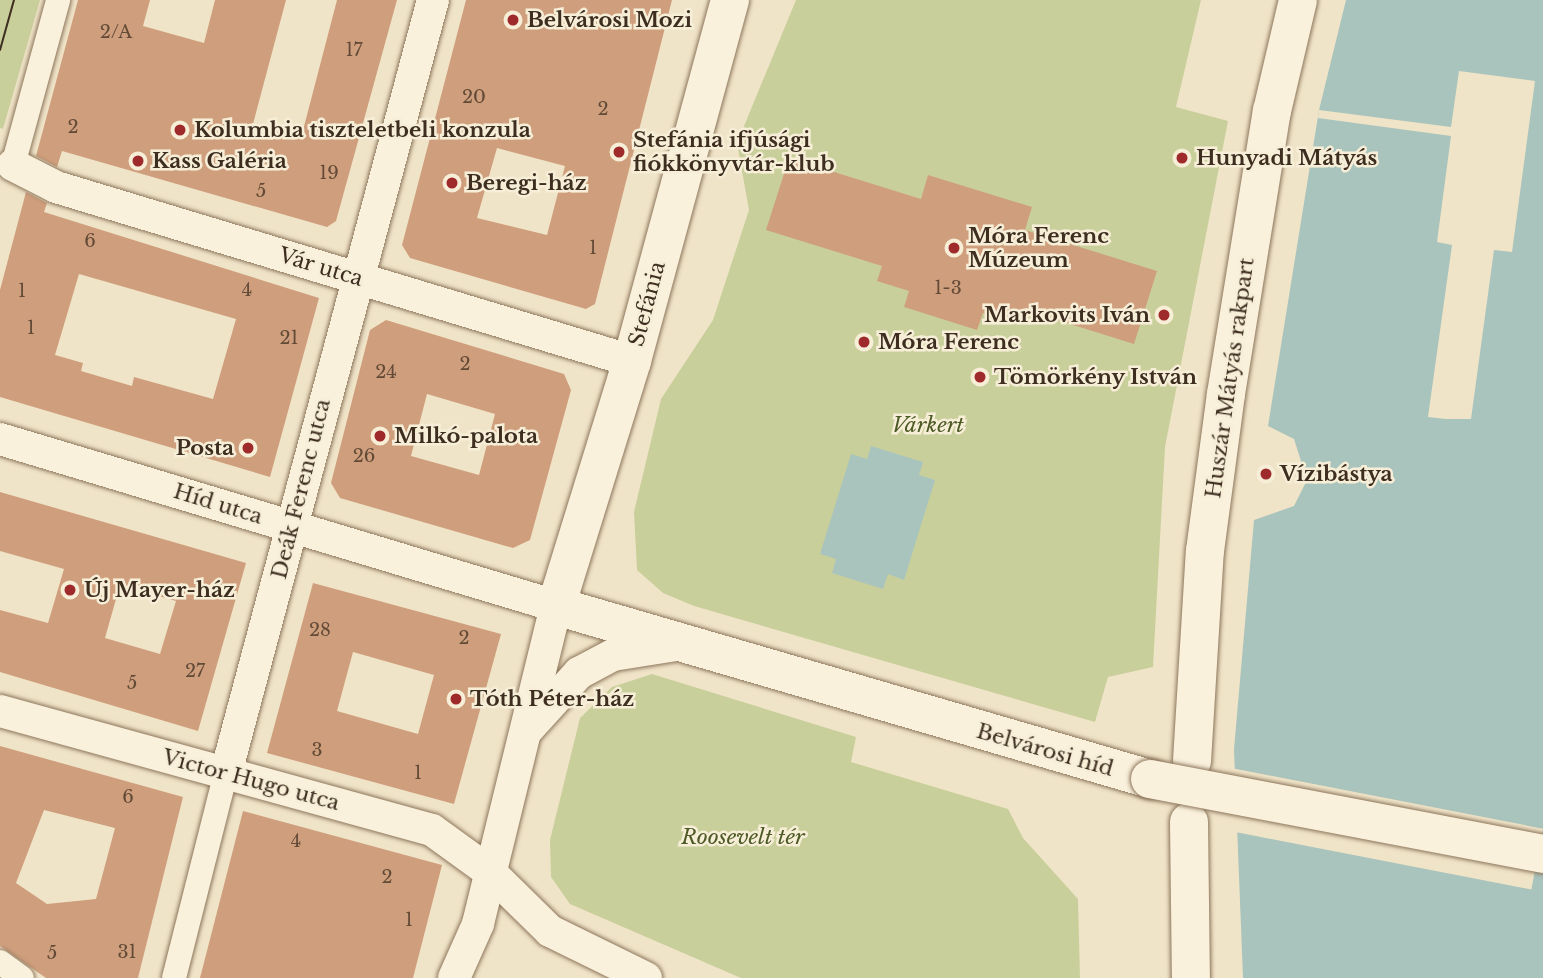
<!DOCTYPE html>
<html>
<head>
<meta charset="utf-8">
<style>
  body { margin:0 }
  #map { position:relative; width:1543px; height:978px; overflow:hidden; background:#f0e4c8; font-family:"Libre Baskerville",serif }
  div>[style] { position:absolute }
  .green>* { inset:0; background:#c9cf9b }
  .water>* { inset:0; background:#a9c4bc }
  .pier>* { inset:0; background:#f0e4c8; transform-origin:0 0 }
  .building>* { inset:0; background:#cf9f7d }
  .roads { filter:drop-shadow(0 0 2px #8d765c) drop-shadow(0 0 2px #8d765c) }
  .pedestrian>* { height:24px; margin:-12px; padding:0 12px; transform-origin:12px; border-radius:12px; background:#faf1dc }
  .minor>* { height:32px; margin:-16px; padding:0 16px; transform-origin:16px; border-radius:16px; background:#faf1dc }
  .tertiary>* { height:38px; margin:-19px; padding:0 19px; transform-origin:19px; border-radius:19px; background:#faf1dc }
  .tram>* { height:2px; margin:-1px; padding:0 1px; transform-origin:1px; border-radius:1px; background:#3d2e20 }
  .bridges { filter:drop-shadow(0 0 2px #8d765c) drop-shadow(0 0 2px #8d765c) }
  .tertiary-bridge>* { height:38px; margin:-19px; padding:0 19px; transform-origin:19px; border-radius:19px; background:#faf1dc }
  .dots>* { width:19px; height:19px; translate:-50% -50%; box-sizing:border-box; border:4px solid #f7eed8; border-radius:50% }
  span { translate:-50% -50%; white-space:nowrap; text-align:center; line-height:1.15; -webkit-text-stroke:5px #f7eed8; paint-order:stroke }
  .number-label { font-size:18px; color:#624a37 }
  .number-label span { -webkit-text-stroke-width:0 }
  .poi-label { font-size:21px; color:#3d2e20; font-weight:700 }
  .left { translate:0 -50%; text-align:left }
  .right { translate:-100% -50%; text-align:right }
  .street-label { font-size:21px; color:#3d2e20 }
  .park-label { font-size:21px; color:#4d5a26; font-style:italic }
</style>
</head>
<body>
<div id="map">
  <div class="green">
    <i style="clip-path:polygon(0 0,40px 0,3px 129px,0 128px)"></i>
    <i style="clip-path:polygon(796px 0,1201px 0,1176px 107px,1228px 121px,1165px 447px,1153px 667px,1108px 677px,1095px 722px,694px 606px,663px 593px,637px 570px,634px 512px,661px 399px,713px 320px,749px 210px,737px 143px)"></i>
    <i style="clip-path:polygon(652px 674px,856px 737px,851px 762px,1008px 809px,1023px 838px,1078px 899px,1080px 978px,741px 978px,570px 904px,551px 877px,550px 840px,580px 718px,612px 687px)"></i>
  </div>
  <div class="water">
    <i style="clip-path:polygon(1346px 0,1543px 0,1543px 978px,1243px 978px,1234px 749px,1254px 520px,1294px 506px,1307px 480px,1294px 439px,1268px 426px,1319px 110px)"></i>
    <i style="clip-path:polygon(871px 446px,923px 462px,919px 475px,935px 480px,904px 580px,888px 574px,883px 589px,832px 573px,836px 559px,820px 554px,851px 454px,867px 459px)"></i>
  </div>
  <div class="pier">
    <i style="clip-path:polygon(1459px 71px,1535px 81px,1512px 252px,1494px 250px,1471px 419px,1446px 419px,1428px 417px,1452px 245px,1437px 242px,1451px 136px,1318px 118px,1319px 110px,1451px 127px)"></i>
    <i style="left:1231px;top:768px;width:318px;height:62px;rotate:11deg"></i>
  </div>
  <div class="building">
    <i style="clip-path:polygon(78px 0,150px 0,143px 26px,204px 43px,215px 0,286px 0,253px 124px,301px 138px,337px 0,397px 0,336px 221px,327px 227px,62px 151px,57px 167px,36px 156px)"></i>
    <i style="clip-path:polygon(evenodd,466px 0,672px 0,595px 304px,586px 309px,410px 258px,402px 245px,466px 0,497px 148px,565px 166px,547px 235px,477px 218px,497px 148px)"></i>
    <i style="clip-path:polygon(789px 158px,921px 199px,928px 175px,1032px 207px,1025px 230px,1157px 271px,1134px 344px,1022px 309px,1018px 324px,983px 313px,977px 330px,904px 307px,909px 291px,877px 281px,882px 266px,766px 230px)"></i>
    <i style="clip-path:polygon(evenodd,26px 192px,47px 203px,44px 212px,319px 298px,270px 477px,0 397px,0 290px,26px 192px,79px 274px,236px 319px,213px 399px,134px 377px,132px 386px,81px 371px,83px 363px,55px 355px,79px 274px)"></i>
    <i style="clip-path:polygon(evenodd,386px 320px,564px 374px,571px 390px,530px 540px,513px 548px,340px 498px,331px 483px,370px 330px,386px 320px,427px 394px,495px 414px,479px 475px,411px 456px,427px 394px)"></i>
    <i style="clip-path:polygon(evenodd,0 492px,246px 563px,198px 731px,0 672px,0 610px,48px 623px,64px 569px,0 551px,0 492px,120px 585px,176px 601px,160px 654px,105px 638px,120px 585px)"></i>
    <i style="clip-path:polygon(evenodd,313px 583px,501px 634px,454px 804px,267px 753px,313px 583px,353px 652px,434px 675px,418px 734px,337px 711px,353px 652px)"></i>
    <i style="clip-path:polygon(evenodd,0 746px,183px 797px,138px 978px,46px 978px,0 946px,0 746px,44px 810px,115px 828px,96px 899px,47px 904px,16px 883px,44px 810px)"></i>
    <i style="clip-path:polygon(243px 811px,442px 865px,413px 978px,200px 978px)"></i>
  </div>
  <div class="roads">
    <div class="pedestrian">
      <i style="left:13px;top:165px;width:171px;rotate:-74.7deg"></i>
      <i style="left:0;top:962px;width:27px;rotate:36deg"></i>
      <i style="left:174px;top:978px;width:211px;rotate:-75.8deg"></i>
    </div>
    <div class="minor">
      <i style="left:13px;top:165px;width:48px;rotate:27.1deg"></i>
      <i style="left:56px;top:187px;width:602px;rotate:16.81deg"></i>
      <i style="left:0;top:439px;width:581px;rotate:16.72deg"></i>
      <i style="left:556px;top:606px;width:327px;rotate:103.8deg"></i>
      <i style="left:478px;top:924px;width:59px;rotate:114deg"></i>
      <i style="left:0;top:711px;width:448px;rotate:15.4deg"></i>
      <i style="left:432px;top:830px;width:72px;rotate:35.9deg"></i>
      <i style="left:490px;top:872px;width:84px;rotate:44.5deg"></i>
      <i style="left:550px;top:931px;width:107px;rotate:26.1deg"></i>
      <i style="left:528px;top:729px;width:76px;rotate:-47.7deg"></i>
      <i style="left:579px;top:673px;width:38px;rotate:-28deg"></i>
      <i style="left:613px;top:655px;width:64px;rotate:-9deg"></i>
      <i style="left:226px;top:773px;width:800px;rotate:-75.01deg"></i>
    </div>
    <div class="tertiary">
      <i style="left:730px;top:0;width:374px;rotate:105.2deg"></i>
      <i style="left:632px;top:361px;width:257px;rotate:107.2deg"></i>
      <i style="left:556px;top:606px;width:619px;rotate:16.24deg"></i>
      <i style="left:1192px;top:761px;width:210px;rotate:-86.5deg"></i>
      <i style="left:1205px;top:551px;width:158px;rotate:-82.4deg"></i>
      <i style="left:1226px;top:394px;width:287px;rotate:-80.8deg"></i>
      <i style="left:1272px;top:111px;width:114px;rotate:-76.8deg"></i>
      <i style="left:1189px;top:822px;width:156px;rotate:89.3deg"></i>
    </div>
  </div>
  <div class="tram">
    <i style="left:0;top:50px;width:52px;rotate:-74.4deg"></i>
  </div>
  <div class="bridges">
    <div class="tertiary-bridge">
      <i style="left:1150px;top:779px;width:400px;rotate:10.8deg"></i>
    </div>
  </div>
  <div class="dots">
    <i style="left:513px;top:20px;background:#9e2a2b"></i>
    <i style="left:180px;top:130px;background:#9e2a2b"></i>
    <i style="left:619px;top:152px;background:#9e2a2b"></i>
    <i style="left:1182px;top:158px;background:#9e2a2b"></i>
    <i style="left:138px;top:161px;background:#9e2a2b"></i>
    <i style="left:452px;top:183px;background:#9e2a2b"></i>
    <i style="left:954px;top:248px;background:#9e2a2b"></i>
    <i style="left:1164px;top:315px;background:#9e2a2b"></i>
    <i style="left:864px;top:342px;background:#9e2a2b"></i>
    <i style="left:980px;top:377px;background:#9e2a2b"></i>
    <i style="left:380px;top:436px;background:#9e2a2b"></i>
    <i style="left:248px;top:448px;background:#9e2a2b"></i>
    <i style="left:1266px;top:474px;background:#9e2a2b"></i>
    <i style="left:70px;top:590px;background:#9e2a2b"></i>
    <i style="left:456px;top:699px;background:#9e2a2b"></i>
  </div>
  <div class="number-label">
    <span style="left:116px;top:32px">2/A</span>
    <span style="left:354px;top:50px">17</span>
    <span style="left:474px;top:97px">20</span>
    <span style="left:603px;top:109px">2</span>
    <span style="left:73px;top:127px">2</span>
    <span style="left:329px;top:173px">19</span>
    <span style="left:261px;top:191px">5</span>
    <span style="left:90px;top:241px">6</span>
    <span style="left:593px;top:248px">1</span>
    <span style="left:948px;top:288px">1-3</span>
    <span style="left:247px;top:290px">4</span>
    <span style="left:22px;top:291px">1</span>
    <span style="left:31px;top:328px">1</span>
    <span style="left:289px;top:338px">21</span>
    <span style="left:465px;top:364px">2</span>
    <span style="left:386px;top:372px">24</span>
    <span style="left:364px;top:456px">26</span>
    <span style="left:320px;top:630px">28</span>
    <span style="left:464px;top:638px">2</span>
    <span style="left:195px;top:671px">27</span>
    <span style="left:132px;top:683px">5</span>
    <span style="left:317px;top:750px">3</span>
    <span style="left:418px;top:773px">1</span>
    <span style="left:128px;top:797px">6</span>
    <span style="left:296px;top:841px">4</span>
    <span style="left:387px;top:877px">2</span>
    <span style="left:409px;top:920px">1</span>
    <span style="left:127px;top:952px">31</span>
    <span style="left:52px;top:953px">5</span>
  </div>
  <div class="poi-label">
    <span class="left" style="left:527px;top:20px">Belvárosi Mozi</span>
    <span class="left" style="left:194px;top:130px">Kolumbia tiszteletbeli konzula</span>
    <span class="left" style="left:633px;top:152px">Stefánia ifjúsági<br>fiókkönyvtár-klub</span>
    <span class="left" style="left:1196px;top:158px">Hunyadi Mátyás</span>
    <span class="left" style="left:152px;top:161px">Kass Galéria</span>
    <span class="left" style="left:466px;top:183px">Beregi-ház</span>
    <span class="left" style="left:968px;top:248px">Móra Ferenc<br>Múzeum</span>
    <span class="right" style="left:1150px;top:315px">Markovits Iván</span>
    <span class="left" style="left:878px;top:342px">Móra Ferenc</span>
    <span class="left" style="left:994px;top:377px">Tömörkény István</span>
    <span class="left" style="left:394px;top:436px">Milkó-palota</span>
    <span class="right" style="left:234px;top:448px">Posta</span>
    <span class="left" style="left:1280px;top:474px">Vízibástya</span>
    <span class="left" style="left:84px;top:590px">Új Mayer-ház</span>
    <span class="left" style="left:470px;top:699px">Tóth Péter-ház</span>
  </div>
  <div class="street-label">
    <span style="left:321px;top:267px;rotate:17deg">Vár utca</span>
    <span style="left:647px;top:304px;rotate:-75deg">Stefánia</span>
    <span style="left:1230px;top:378px;rotate:-82deg">Huszár Mátyás rakpart</span>
    <span style="left:301px;top:489px;rotate:-76deg">Deák Ferenc utca</span>
    <span style="left:218px;top:504px;rotate:17deg">Híd utca</span>
    <span style="left:1045px;top:750px;rotate:16deg">Belvárosi híd</span>
    <span style="left:251px;top:780px;rotate:15deg">Victor Hugo utca</span>
  </div>
  <div class="park-label">
    <span style="left:928px;top:425px">Várkert</span>
    <span style="left:743px;top:837px">Roosevelt tér</span>
  </div>
</div>
</body>
</html>
